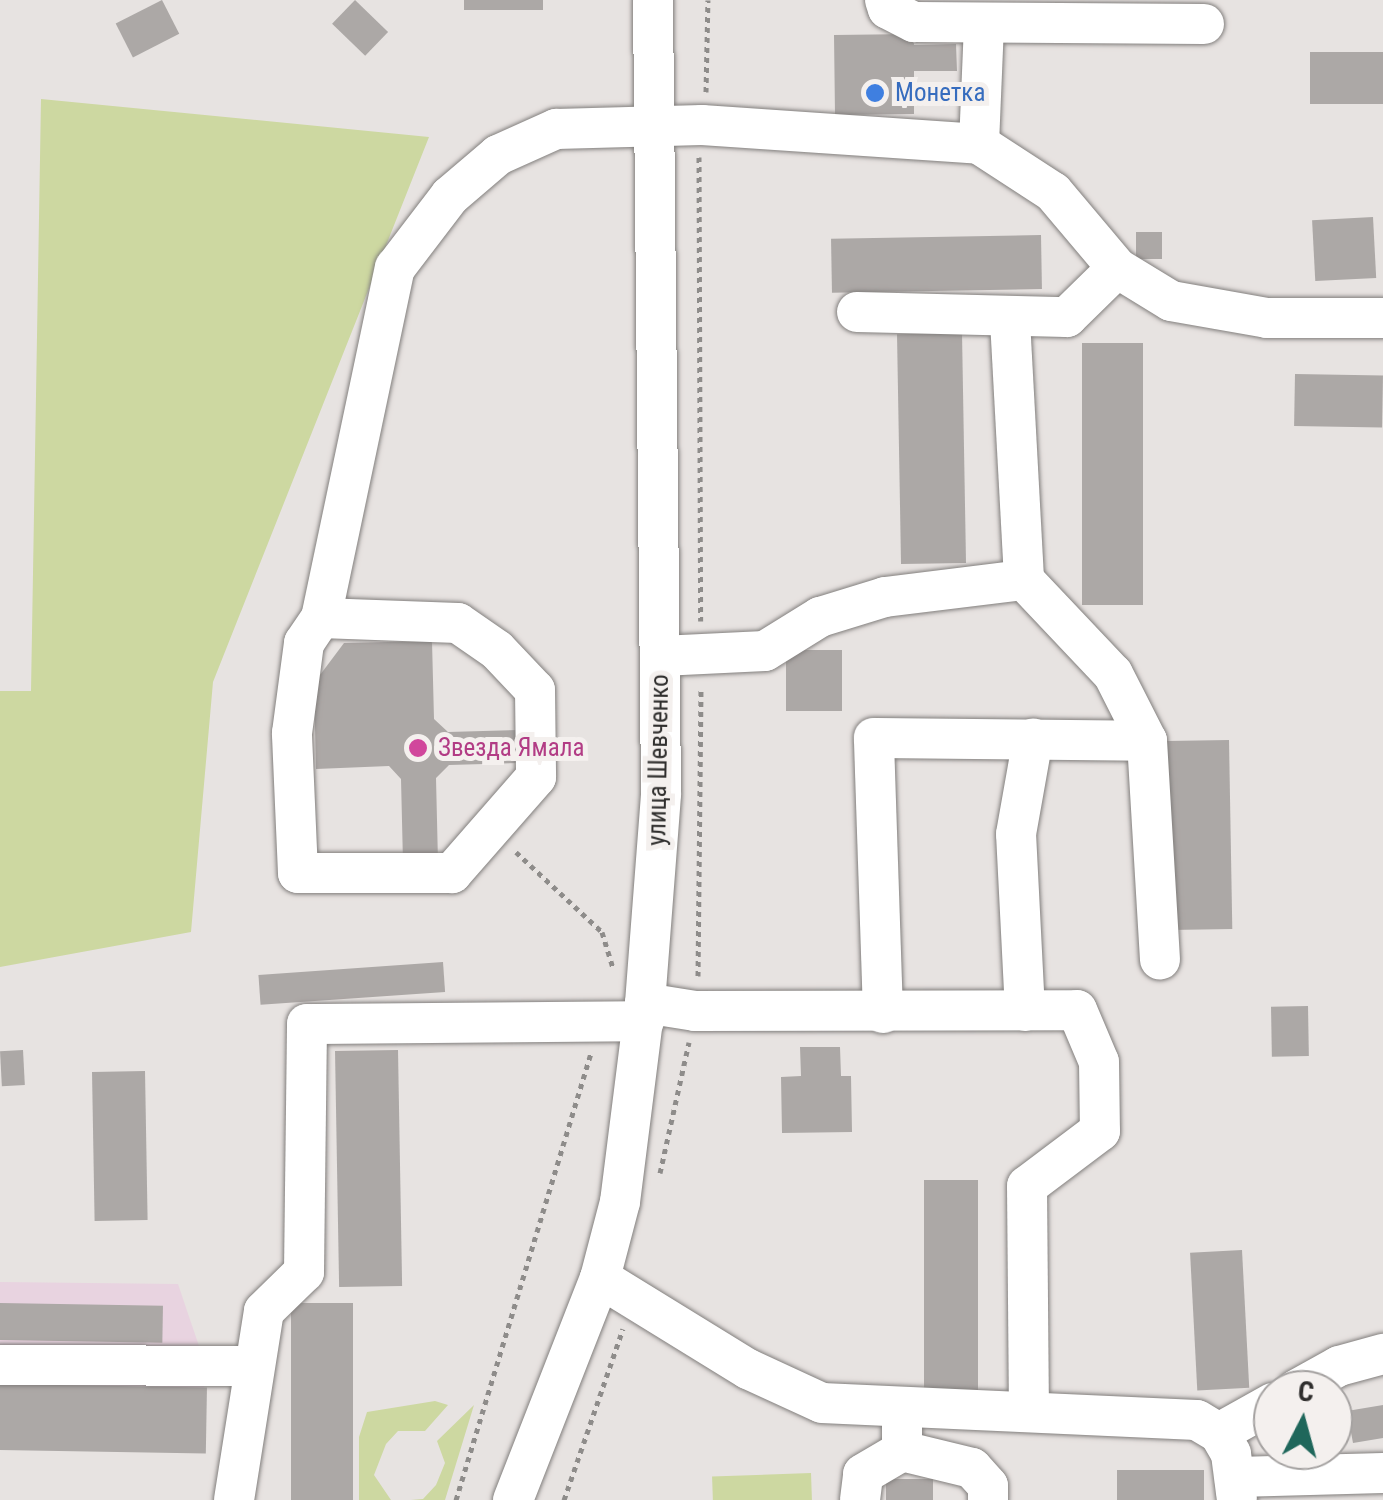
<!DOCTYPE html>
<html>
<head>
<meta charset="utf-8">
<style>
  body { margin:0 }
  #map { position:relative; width:1383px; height:1500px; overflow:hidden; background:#e7e3e1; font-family:"Roboto Condensed",sans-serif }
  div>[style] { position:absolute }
  .industrial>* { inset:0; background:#e8d3e0 }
  .green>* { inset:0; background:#cdd8a1; transform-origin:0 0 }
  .building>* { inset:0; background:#aca8a6; transform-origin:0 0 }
  .path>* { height:5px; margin-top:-2.5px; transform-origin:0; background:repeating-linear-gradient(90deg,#8e8c8a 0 5px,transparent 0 10px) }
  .roads { filter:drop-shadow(0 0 2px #827f7d) drop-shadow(0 0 2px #827f7d) }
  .minor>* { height:40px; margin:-20px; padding:0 20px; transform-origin:20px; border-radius:20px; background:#fff }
  .dots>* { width:28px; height:28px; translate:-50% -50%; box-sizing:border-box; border:5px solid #f4f0ee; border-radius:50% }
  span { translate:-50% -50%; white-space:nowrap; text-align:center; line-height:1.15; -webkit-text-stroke:10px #f4f0ee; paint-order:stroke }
  .shop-label { font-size:25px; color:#366cbe }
  .left { translate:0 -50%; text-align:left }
  .hotel-label { font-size:25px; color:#b23c85 }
  .street-label { font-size:25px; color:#2f2e2d }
  .north { position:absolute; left:1253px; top:1370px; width:100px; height:100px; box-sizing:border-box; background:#f4f0ee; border:2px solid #a5a2a1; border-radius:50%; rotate:6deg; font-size:28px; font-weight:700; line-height:40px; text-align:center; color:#2f2e2d }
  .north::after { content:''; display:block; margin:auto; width:35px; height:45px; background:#1f675b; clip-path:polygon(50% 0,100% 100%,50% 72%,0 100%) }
</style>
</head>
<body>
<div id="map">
  <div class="industrial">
    <i style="clip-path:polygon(0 1282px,178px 1284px,205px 1364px,202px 1436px,0 1434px)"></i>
  </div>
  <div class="green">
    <i style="clip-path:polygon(41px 99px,429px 137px,213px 682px,191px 932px,0 967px,0 691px,31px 691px)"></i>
    <i style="clip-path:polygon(435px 1401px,448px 1405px,425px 1431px,398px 1431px,386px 1444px,374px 1475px,391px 1500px,359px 1500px,359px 1437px,367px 1412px)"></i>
    <i style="clip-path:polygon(474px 1405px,445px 1500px,411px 1500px,423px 1499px,436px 1485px,445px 1463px,437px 1441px)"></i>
    <i style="left:811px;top:1473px;width:27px;height:99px;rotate:88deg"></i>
  </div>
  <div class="building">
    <i style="left:162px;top:0;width:38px;height:52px;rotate:63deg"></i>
    <i style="left:355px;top:0;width:46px;height:33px;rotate:44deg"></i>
    <i style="left:464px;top:0;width:79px;height:10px"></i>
    <i style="clip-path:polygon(913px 34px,914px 45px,956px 44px,957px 71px,914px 71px,914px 114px,835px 115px,834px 35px)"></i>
    <i style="left:1383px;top:52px;width:52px;height:73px;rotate:90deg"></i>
    <i style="left:1373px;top:217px;width:61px;height:61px;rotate:87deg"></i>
    <i style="left:1136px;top:232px;width:26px;height:27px"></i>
    <i style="left:1041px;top:235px;width:54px;height:210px;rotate:89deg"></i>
    <i style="left:962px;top:333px;width:230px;height:65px;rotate:89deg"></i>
    <i style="left:1082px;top:343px;width:61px;height:262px"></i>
    <i style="left:1295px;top:374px;width:88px;height:52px;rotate:1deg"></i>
    <i style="clip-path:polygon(432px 641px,434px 719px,448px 732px,520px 730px,521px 763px,449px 765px,436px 778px,438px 862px,403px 863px,401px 779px,389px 766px,316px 769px,314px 683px,344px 643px)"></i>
    <i style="left:786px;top:650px;width:56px;height:61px"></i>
    <i style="left:1229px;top:740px;width:189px;height:62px;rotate:89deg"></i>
    <i style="left:443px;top:962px;width:30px;height:185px;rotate:86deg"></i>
    <i style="left:1308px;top:1006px;width:50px;height:37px;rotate:89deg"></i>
    <i style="clip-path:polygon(800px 1047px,840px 1047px,841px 1076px,851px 1076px,852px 1132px,782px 1133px,781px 1077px,801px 1076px)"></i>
    <i style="left:23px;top:1050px;width:35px;height:23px;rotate:87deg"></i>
    <i style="left:398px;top:1050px;width:236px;height:63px;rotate:89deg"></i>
    <i style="left:145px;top:1071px;width:149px;height:53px;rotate:89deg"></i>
    <i style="left:924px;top:1180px;width:54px;height:210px"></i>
    <i style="left:1242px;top:1250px;width:138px;height:52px;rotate:87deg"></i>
    <i style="left:0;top:1303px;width:163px;height:37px;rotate:1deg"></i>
    <i style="left:353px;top:1303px;width:197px;height:62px;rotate:90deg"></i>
    <i style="left:0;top:1384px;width:207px;height:66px;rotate:1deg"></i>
    <i style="clip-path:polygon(1383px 1405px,1383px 1438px,1353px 1443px,1347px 1411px)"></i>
    <i style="left:1117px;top:1470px;width:87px;height:30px"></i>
    <i style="left:933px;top:1479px;width:21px;height:47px;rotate:90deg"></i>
  </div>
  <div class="path">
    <i style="left:706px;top:92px;width:92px;rotate:-88.8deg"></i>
    <i style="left:699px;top:157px;width:464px;rotate:89.8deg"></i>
    <i style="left:516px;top:852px;width:117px;rotate:42.9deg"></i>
    <i style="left:602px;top:932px;width:37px;rotate:73deg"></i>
    <i style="left:698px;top:976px;width:289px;rotate:-89.4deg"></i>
    <i style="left:660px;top:1173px;width:134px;rotate:-77.5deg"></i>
    <i style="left:456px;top:1500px;width:467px;rotate:-73.2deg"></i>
    <i style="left:564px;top:1500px;width:181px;rotate:-71deg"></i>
  </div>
  <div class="roads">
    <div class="minor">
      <i style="left:885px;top:0;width:9px;rotate:72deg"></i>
      <i style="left:888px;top:9px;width:29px;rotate:27deg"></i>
      <i style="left:914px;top:22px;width:290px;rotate:0.4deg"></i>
      <i style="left:979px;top:144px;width:119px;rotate:-87.6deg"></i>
      <i style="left:857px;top:312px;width:210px;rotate:1.4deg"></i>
      <i style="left:1067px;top:317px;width:70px;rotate:-44.4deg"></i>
      <i style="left:1010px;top:320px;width:260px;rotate:86.9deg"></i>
      <i style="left:321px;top:618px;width:137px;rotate:2.1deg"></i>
      <i style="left:458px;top:623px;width:47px;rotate:34.7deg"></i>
      <i style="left:497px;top:650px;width:55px;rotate:46.5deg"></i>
      <i style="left:535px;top:690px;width:87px;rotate:89.3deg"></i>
      <i style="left:536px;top:777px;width:128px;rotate:131.2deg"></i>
      <i style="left:452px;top:873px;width:154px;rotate:180deg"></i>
      <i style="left:298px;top:873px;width:140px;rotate:-92.5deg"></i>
      <i style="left:292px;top:733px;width:91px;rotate:-82.4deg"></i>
      <i style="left:304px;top:643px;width:30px;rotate:-56deg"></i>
      <i style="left:321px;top:618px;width:358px;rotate:-78.1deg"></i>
      <i style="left:395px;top:268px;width:91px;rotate:-52.6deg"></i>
      <i style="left:450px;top:196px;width:63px;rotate:-40.5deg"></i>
      <i style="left:498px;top:155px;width:64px;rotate:-24.1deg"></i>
      <i style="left:556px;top:129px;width:146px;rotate:-1.6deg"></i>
      <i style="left:702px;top:125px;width:278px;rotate:3.9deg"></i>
      <i style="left:979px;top:144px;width:88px;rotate:33deg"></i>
      <i style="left:1053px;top:192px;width:99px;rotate:49.9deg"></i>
      <i style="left:1117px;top:268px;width:63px;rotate:31.4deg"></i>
      <i style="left:1171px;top:301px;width:97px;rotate:10deg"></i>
      <i style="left:1267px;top:318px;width:116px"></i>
      <i style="left:661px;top:656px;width:104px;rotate:-2.8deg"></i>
      <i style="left:765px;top:651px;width:65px;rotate:-31.7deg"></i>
      <i style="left:820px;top:617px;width:68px;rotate:-17.1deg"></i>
      <i style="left:885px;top:597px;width:140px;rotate:-7deg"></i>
      <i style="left:1024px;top:580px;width:129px;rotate:46.6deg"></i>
      <i style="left:1113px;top:674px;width:75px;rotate:63.1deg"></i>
      <i style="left:1147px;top:741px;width:219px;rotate:86.6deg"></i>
      <i style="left:645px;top:1003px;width:51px;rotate:9.1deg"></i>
      <i style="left:695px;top:1011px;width:382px;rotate:-0.1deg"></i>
      <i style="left:1077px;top:1010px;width:56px;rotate:67.1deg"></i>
      <i style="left:1099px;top:1062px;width:69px;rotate:89.2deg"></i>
      <i style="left:1100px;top:1131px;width:91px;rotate:143deg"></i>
      <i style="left:1027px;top:1186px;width:225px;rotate:89.5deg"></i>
      <i style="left:1025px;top:1011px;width:177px;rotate:-92.9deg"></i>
      <i style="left:1016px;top:834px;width:97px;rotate:-79.9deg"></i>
      <i style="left:883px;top:1013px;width:275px;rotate:-91.9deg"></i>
      <i style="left:874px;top:738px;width:273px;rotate:0.6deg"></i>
      <i style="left:600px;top:1278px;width:174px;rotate:31.6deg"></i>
      <i style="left:748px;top:1369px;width:81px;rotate:24.7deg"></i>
      <i style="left:822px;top:1403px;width:375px;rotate:2.6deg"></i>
      <i style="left:1197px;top:1420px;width:26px;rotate:31deg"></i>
      <i style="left:1219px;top:1433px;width:24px;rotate:60deg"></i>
      <i style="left:1231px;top:1454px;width:46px;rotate:82.6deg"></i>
      <i style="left:0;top:1365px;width:252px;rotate:0.2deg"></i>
      <i style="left:1296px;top:1390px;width:49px;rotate:-29.2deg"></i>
      <i style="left:1339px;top:1366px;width:46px;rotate:-15.3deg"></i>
      <i style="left:902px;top:1411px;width:40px;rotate:90deg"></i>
      <i style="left:902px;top:1451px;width:72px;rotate:13.7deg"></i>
      <i style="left:972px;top:1468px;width:24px;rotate:48deg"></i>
      <i style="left:988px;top:1486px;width:14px;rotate:90deg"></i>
      <i style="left:1219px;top:1433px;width:62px;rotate:-29.1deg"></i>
      <i style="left:1237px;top:1477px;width:146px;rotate:-1.6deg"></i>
      <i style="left:234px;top:1500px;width:191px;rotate:-81deg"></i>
      <i style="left:264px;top:1311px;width:56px;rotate:-44.3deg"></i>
      <i style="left:304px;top:1272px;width:248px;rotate:-89.3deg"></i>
      <i style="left:307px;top:1024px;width:337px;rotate:-0.5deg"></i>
      <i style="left:513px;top:1500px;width:238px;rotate:-68.6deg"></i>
      <i style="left:600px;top:1278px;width:79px;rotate:-75.3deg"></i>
      <i style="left:620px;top:1202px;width:201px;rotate:-82.8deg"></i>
      <i style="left:645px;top:1003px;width:211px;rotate:-85.6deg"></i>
      <i style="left:661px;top:793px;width:793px;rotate:-90.58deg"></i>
      <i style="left:860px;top:1500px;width:26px;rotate:-83deg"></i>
      <i style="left:863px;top:1474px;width:45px;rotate:-30.5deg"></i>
    </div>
  </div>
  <div class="dots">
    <i style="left:875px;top:93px;background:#3f7fe0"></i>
    <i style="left:418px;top:748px;background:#d1479c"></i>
  </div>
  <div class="shop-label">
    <span class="left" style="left:895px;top:93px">Монетка</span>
  </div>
  <div class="hotel-label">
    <span class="left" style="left:438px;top:748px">Звезда Ямала</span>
  </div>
  <div class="street-label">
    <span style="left:659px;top:760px;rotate:-89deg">улица Шевченко</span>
  </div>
  <div class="north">С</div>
</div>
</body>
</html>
